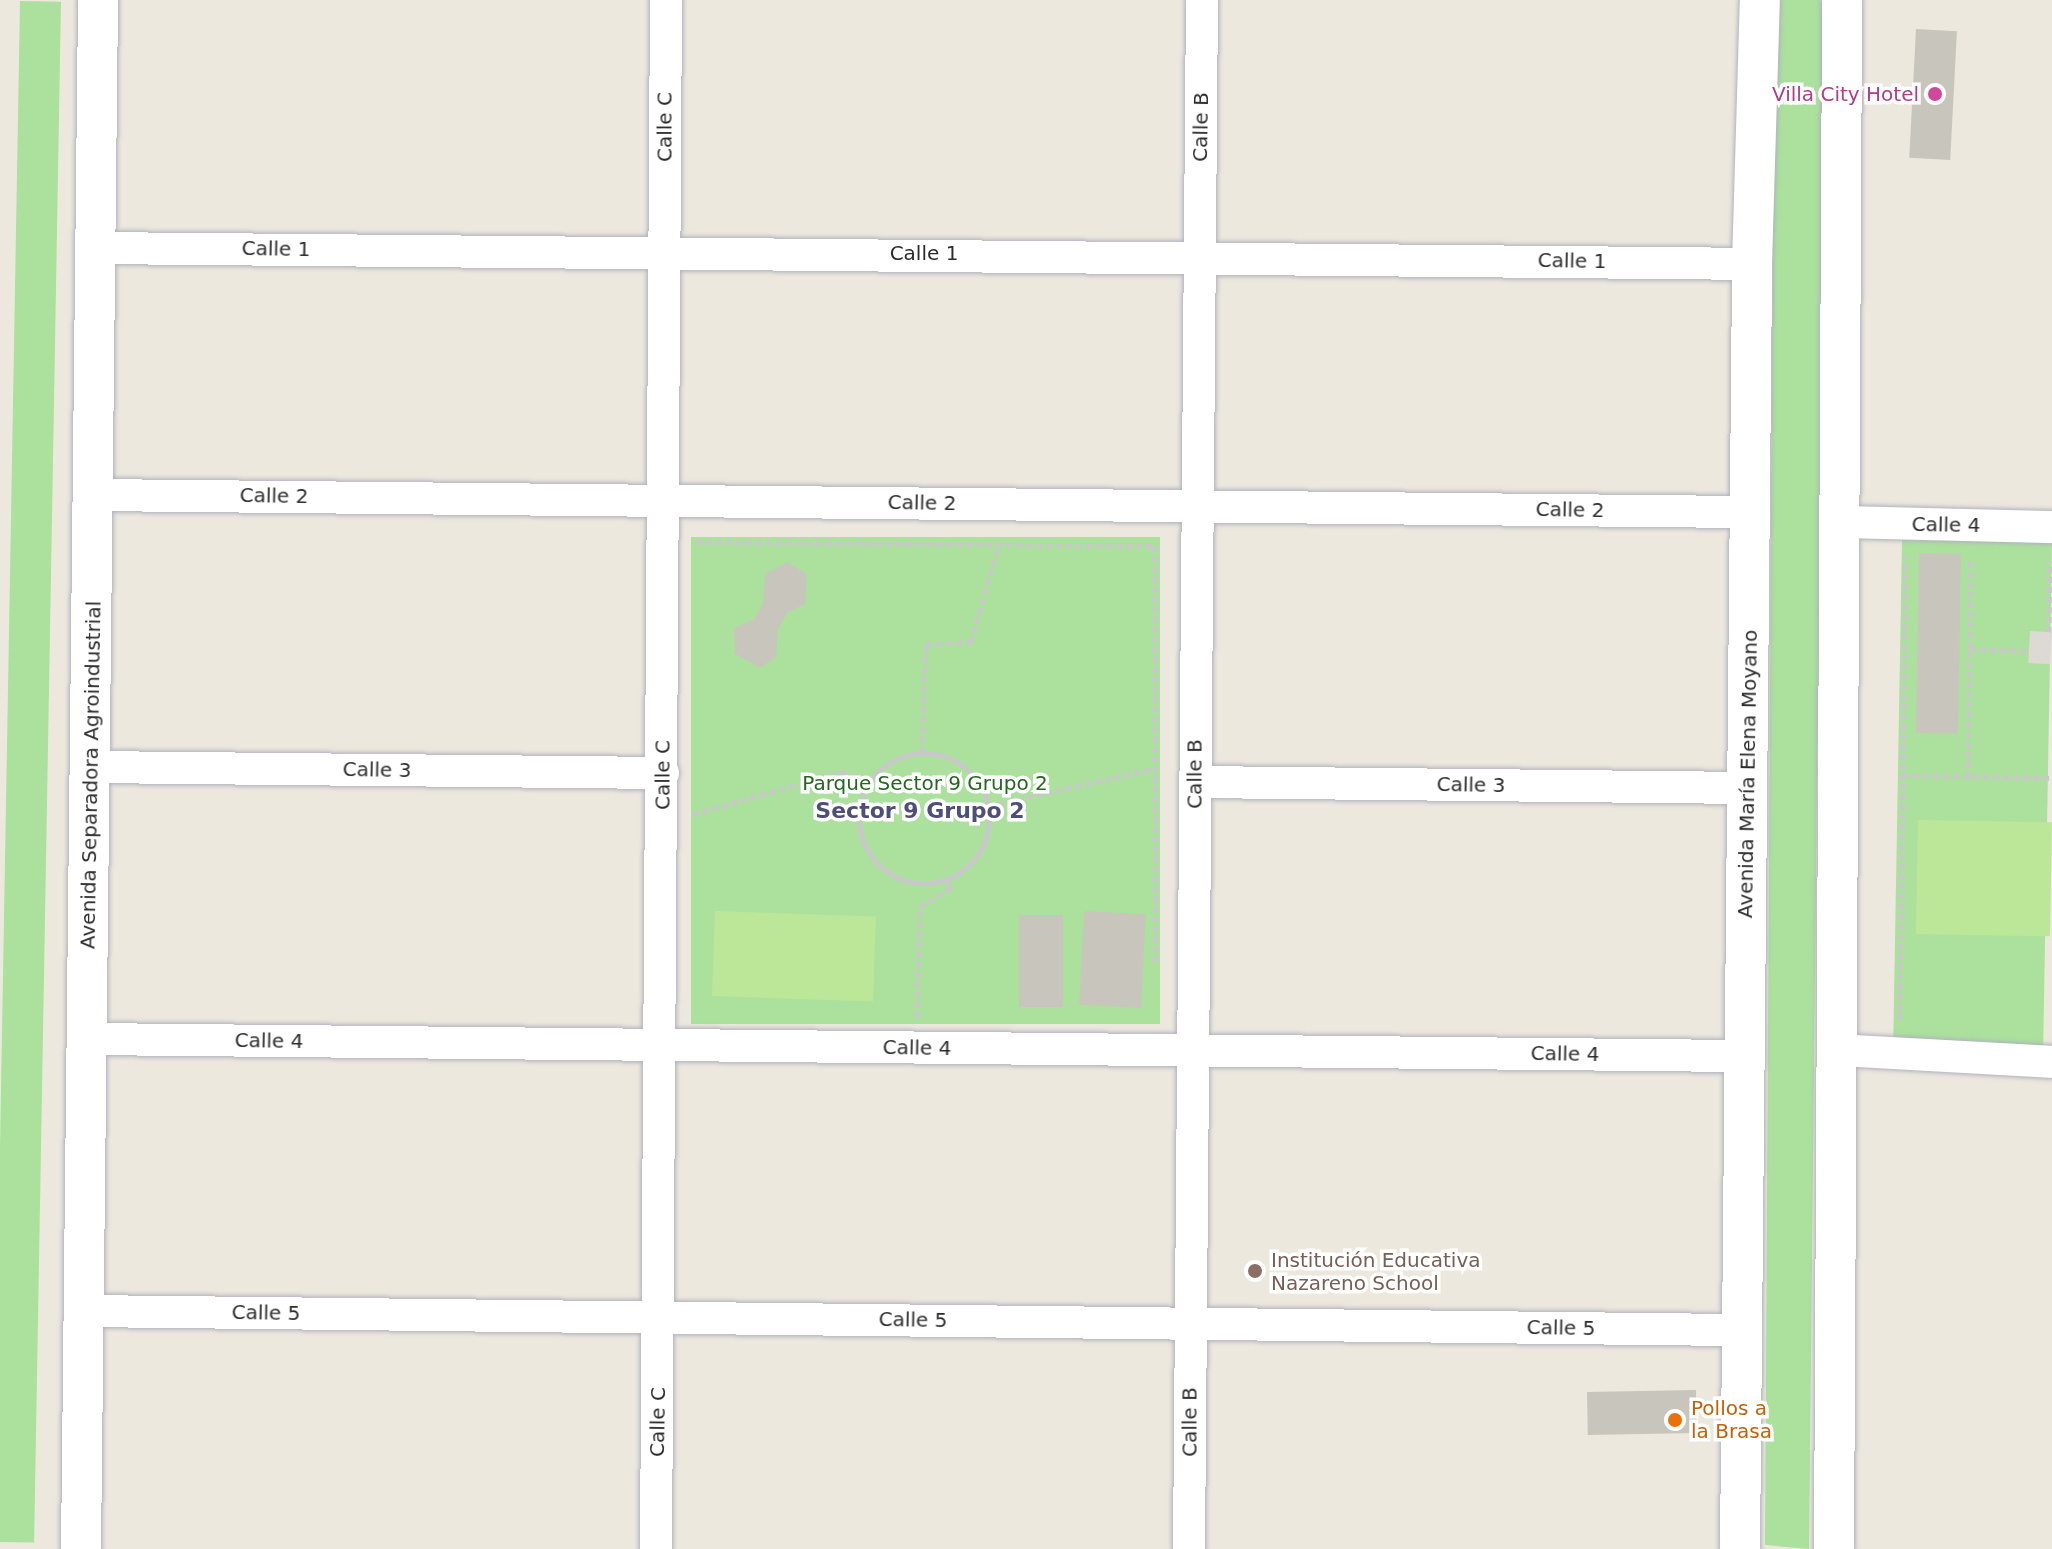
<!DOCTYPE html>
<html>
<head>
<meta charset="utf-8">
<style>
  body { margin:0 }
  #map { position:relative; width:2052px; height:1549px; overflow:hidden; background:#ece8de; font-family:"DejaVu Sans",sans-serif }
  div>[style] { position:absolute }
  .green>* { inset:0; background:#abe19d; transform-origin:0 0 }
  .pitch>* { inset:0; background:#bce799; transform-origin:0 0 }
  .plaza>* { inset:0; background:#dddad5; transform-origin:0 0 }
  .building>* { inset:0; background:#c8c6bc; transform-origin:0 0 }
  .path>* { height:5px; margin-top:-2.5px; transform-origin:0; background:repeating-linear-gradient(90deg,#c8c8c8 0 6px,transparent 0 10px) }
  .path>.ring { margin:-2.5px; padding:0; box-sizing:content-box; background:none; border:5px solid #c8c8c8; border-radius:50% }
  .roads { filter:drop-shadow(0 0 2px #b1b2be) drop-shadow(0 0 2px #b1b2be) }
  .minor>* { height:32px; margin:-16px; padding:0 16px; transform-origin:16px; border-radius:16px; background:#fff }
  .tertiary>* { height:40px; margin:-20px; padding:0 20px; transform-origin:20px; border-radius:20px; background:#fff }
  .dots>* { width:22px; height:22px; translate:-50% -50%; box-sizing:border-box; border:4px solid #fff; border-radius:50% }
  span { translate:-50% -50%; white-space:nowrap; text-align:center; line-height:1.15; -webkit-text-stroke:7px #fff; paint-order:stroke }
  .hotel-label { font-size:20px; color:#b23c85 }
  .right { translate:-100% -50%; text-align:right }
  .street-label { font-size:20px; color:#2b2b2b }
  .park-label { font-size:20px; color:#23661d }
  .education-label { font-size:20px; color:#785e54 }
  .left { translate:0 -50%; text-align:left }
  .food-label { font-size:20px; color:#c56008 }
  .neighbourhood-label { font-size:22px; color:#4d4f7a; font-weight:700 }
</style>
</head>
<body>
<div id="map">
  <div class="green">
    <i style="clip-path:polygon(1780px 0,1820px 0,1825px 9px,1809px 1549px,1765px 1545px,1774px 7px)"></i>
    <i style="left:20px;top:1px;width:41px;height:1541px;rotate:1deg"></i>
    <i style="left:691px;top:537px;width:469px;height:487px"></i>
    <i style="left:1902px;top:540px;width:150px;height:504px;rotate:1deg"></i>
  </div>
  <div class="pitch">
    <i style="left:1918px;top:820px;width:134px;height:114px;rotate:1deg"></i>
    <i style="left:715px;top:911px;width:161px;height:85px;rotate:2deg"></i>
  </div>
  <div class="plaza">
    <i style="left:2030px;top:631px;width:22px;height:32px;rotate:3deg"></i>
  </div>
  <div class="building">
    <i style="left:1916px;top:29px;width:41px;height:129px;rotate:3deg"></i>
    <i style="left:1919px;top:553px;width:42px;height:180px;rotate:1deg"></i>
    <i style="clip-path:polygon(787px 562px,807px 574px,805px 604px,787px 613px,778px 630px,776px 657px,760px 668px,735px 654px,734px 628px,754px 619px,763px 603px,765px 574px)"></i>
    <i style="left:1084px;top:911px;width:62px;height:94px;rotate:3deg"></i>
    <i style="left:1019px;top:915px;width:44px;height:92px"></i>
    <i style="left:1696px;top:1390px;width:43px;height:109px;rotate:89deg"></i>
  </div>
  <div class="path">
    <i style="left:696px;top:542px;width:459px;rotate:0.5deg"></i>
    <i style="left:1155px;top:546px;width:418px;rotate:89.9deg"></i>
    <i style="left:2049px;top:632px;width:71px;rotate:-89.2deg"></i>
    <i style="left:1970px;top:649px;width:60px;rotate:1.9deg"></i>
    <i style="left:922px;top:752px;width:108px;rotate:-87.9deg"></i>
    <i style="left:926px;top:644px;width:45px;rotate:-2.5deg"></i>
    <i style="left:971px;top:642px;width:102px;rotate:-74.1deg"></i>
    <i class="ring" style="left:859px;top:753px;width:125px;height:125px"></i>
    <i style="left:1903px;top:775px;width:149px;rotate:1.2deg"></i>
    <i style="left:1968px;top:777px;width:219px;rotate:-89.2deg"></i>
    <i style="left:988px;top:806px;width:172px;rotate:-12.7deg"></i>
    <i style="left:693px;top:814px;width:154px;rotate:-15.8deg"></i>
    <i style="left:841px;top:772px;width:29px;rotate:18deg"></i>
    <i style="left:917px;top:1017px;width:110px;rotate:-88.4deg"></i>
    <i style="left:920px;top:907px;width:36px;rotate:-32deg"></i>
    <i style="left:950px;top:888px;width:10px;rotate:-101deg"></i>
    <i style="left:1900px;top:1019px;width:462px;rotate:-89.3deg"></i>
  </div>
  <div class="roads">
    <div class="minor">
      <i style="left:96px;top:248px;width:1656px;rotate:0.55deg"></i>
      <i style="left:93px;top:495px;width:1658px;rotate:0.59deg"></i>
      <i style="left:1840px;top:522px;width:212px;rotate:1.4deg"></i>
      <i style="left:91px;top:767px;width:572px;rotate:0.6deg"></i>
      <i style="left:1195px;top:782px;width:553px;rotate:0.62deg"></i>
      <i style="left:88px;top:1039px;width:1658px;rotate:0.59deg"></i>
      <i style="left:1838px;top:1050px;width:214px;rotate:3.2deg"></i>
      <i style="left:84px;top:1311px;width:1659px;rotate:0.66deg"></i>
      <i style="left:656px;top:1549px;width:1549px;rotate:-89.63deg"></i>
      <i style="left:1189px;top:1549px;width:1549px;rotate:-89.52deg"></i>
    </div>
    <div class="tertiary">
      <i style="left:81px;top:1549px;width:1549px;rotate:-89.37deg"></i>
      <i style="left:1740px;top:1549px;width:1285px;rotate:-89.46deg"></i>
      <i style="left:1752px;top:264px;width:264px;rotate:-88.3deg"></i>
      <i style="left:1834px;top:1549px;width:1549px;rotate:-89.7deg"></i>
    </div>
  </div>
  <div class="dots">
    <i style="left:1935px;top:94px;background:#d1479c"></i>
    <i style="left:1255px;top:1271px;background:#8d6e63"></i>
    <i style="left:1675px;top:1420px;background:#e8710a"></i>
  </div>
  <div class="hotel-label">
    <span class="right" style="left:1919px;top:94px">Villa City Hotel</span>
  </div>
  <div class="street-label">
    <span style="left:665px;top:127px;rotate:-90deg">Calle C</span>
    <span style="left:1201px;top:127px;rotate:-89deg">Calle B</span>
    <span style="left:276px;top:249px;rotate:1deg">Calle 1</span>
    <span style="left:924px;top:253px">Calle 1</span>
    <span style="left:1572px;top:261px;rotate:1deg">Calle 1</span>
    <span style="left:274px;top:496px;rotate:1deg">Calle 2</span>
    <span style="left:922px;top:503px;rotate:1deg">Calle 2</span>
    <span style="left:1570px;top:510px;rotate:1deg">Calle 2</span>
    <span style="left:1946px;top:525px;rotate:1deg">Calle 4</span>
    <span style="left:377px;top:770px;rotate:1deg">Calle 3</span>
    <span style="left:1195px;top:774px;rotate:-90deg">Calle B</span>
    <span style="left:1748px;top:774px;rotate:-89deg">Avenida María Elena Moyano</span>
    <span style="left:91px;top:775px;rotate:-89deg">Avenida Separadora Agroindustrial</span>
    <span style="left:663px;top:775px;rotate:-90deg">Calle C</span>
    <span style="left:1471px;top:785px;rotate:1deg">Calle 3</span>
    <span style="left:269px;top:1041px;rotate:1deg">Calle 4</span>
    <span style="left:917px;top:1048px;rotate:1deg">Calle 4</span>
    <span style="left:1565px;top:1054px;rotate:1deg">Calle 4</span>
    <span style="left:266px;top:1313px;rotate:1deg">Calle 5</span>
    <span style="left:913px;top:1320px;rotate:1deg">Calle 5</span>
    <span style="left:1561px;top:1328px;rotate:1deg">Calle 5</span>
    <span style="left:658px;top:1422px;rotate:-89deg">Calle C</span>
    <span style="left:1190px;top:1422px;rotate:-90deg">Calle B</span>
  </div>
  <div class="park-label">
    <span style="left:925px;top:783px">Parque Sector 9 Grupo 2</span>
  </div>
  <div class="education-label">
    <span class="left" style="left:1271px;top:1272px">Institución Educativa<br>Nazareno School</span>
  </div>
  <div class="food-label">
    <span class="left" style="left:1691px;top:1420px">Pollos a<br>la Brasa</span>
  </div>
  <div class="neighbourhood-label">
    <span style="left:920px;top:811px">Sector 9 Grupo 2</span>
  </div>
</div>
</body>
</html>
